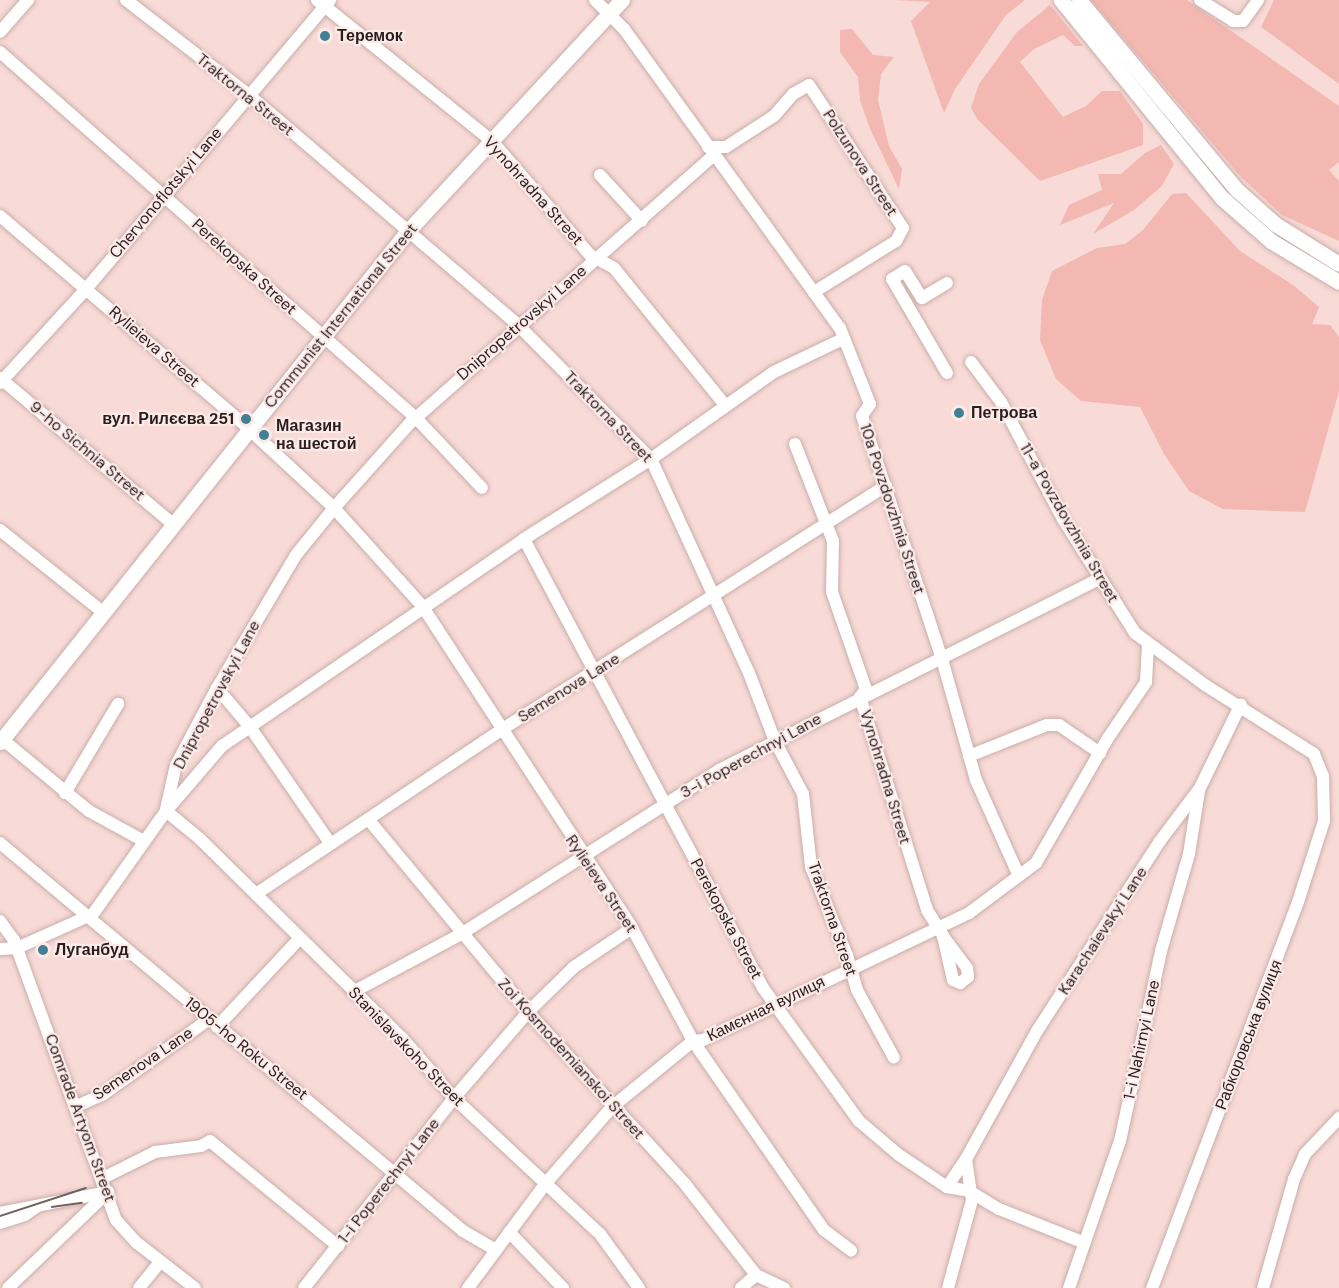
<!DOCTYPE html>
<html>
<head>
<meta charset="utf-8">
<style>
  body { margin:0 }
  #map { position:relative; width:1339px; height:1288px; overflow:hidden; background:#f8dad6; font-family:"DM Sans",sans-serif }
  div>[style] { position:absolute }
  .green>* { inset:0; background:#f2b8b1 }
  .roads { filter:drop-shadow(0 0 2px #caaeab) drop-shadow(0 0 2px #caaeab) }
  .minor>* { height:12px; margin:-6px; padding:0 6px; transform-origin:6px; border-radius:6px; background:#fff }
  .major>* { height:15px; margin:-7.5px; padding:0 7.5px; transform-origin:7.5px; border-radius:7.5px; background:#fff }
  .tram>* { height:1.5px; margin:-0.75px; padding:0 0.75px; transform-origin:0.75px; border-radius:0.75px; background:#73615f }
  .dots>* { width:16px; height:16px; translate:-50% -50%; box-sizing:border-box; border:3px solid #fceae8; border-radius:50% }
  span { translate:-50% -50%; white-space:nowrap; text-align:center; line-height:1.15; -webkit-text-stroke:4.5px #fceae8; paint-order:stroke }
  .poi-label { font-size:16px; color:#291e1d; font-weight:700 }
  .left { translate:0 -50%; text-align:left }
  .right { translate:-100% -50%; text-align:right }
  .street-label { font-size:16px; color:#291e1d }
</style>
</head>
<body>
<div id="map">
  <div class="green">
    <i style="clip-path:polygon(1025px 0,1006px 15px,955px 89px,944px 113px,911px 21px,930px 2px,894px 0)"></i>
    <i style="clip-path:polygon(1091px 0,1187px 0,1339px 106px,1339px 162px,1329px 170px,1339px 181px,1339px 241px,1282px 215px,1241px 177px)"></i>
    <i style="clip-path:polygon(1274px 0,1339px 0,1339px 84px,1261px 27px)"></i>
    <i style="clip-path:polygon(1050px 5px,1083px 46px,1075px 46px,1063px 35px,1034px 49px,1020px 62px,1063px 117px,1086px 106px,1102px 91px,1120px 91px,1143px 124px,1143px 145px,1040px 181px,978px 120px,971px 108px,979px 84px,1017px 32px)"></i>
    <i style="clip-path:polygon(852px 29px,873px 55px,894px 57px,881px 74px,878px 100px,889px 146px,902px 169px,899px 189px,870px 129px,860px 100px,858px 77px,840px 52px,840px 30px)"></i>
    <i style="clip-path:polygon(1161px 145px,1174px 164px,1162px 186px,1134px 210px,1093px 234px,1114px 203px,1060px 225px,1069px 205px,1102px 190px,1098px 174px,1121px 174px,1145px 153px)"></i>
    <i style="clip-path:polygon(1186px 193px,1240px 251px,1293px 285px,1319px 307px,1312px 324px,1330px 325px,1339px 337px,1339px 391px,1305px 512px,1223px 509px,1189px 491px,1164px 454px,1140px 407px,1081px 401px,1056px 379px,1040px 340px,1042px 300px,1052px 271px,1097px 248px,1125px 244px,1143px 230px,1172px 194px)"></i>
  </div>
  <div class="roads">
    <div class="minor">
      <i style="left:126px;top:0;width:155px;rotate:37.7deg"></i>
      <i style="left:249px;top:95px;width:354px;rotate:40.5deg"></i>
      <i style="left:518px;top:325px;width:189px;rotate:45.2deg"></i>
      <i style="left:651px;top:459px;width:235px;rotate:65.4deg"></i>
      <i style="left:749px;top:673px;width:73px;rotate:69.1deg"></i>
      <i style="left:775px;top:741px;width:60px;rotate:62.2deg"></i>
      <i style="left:803px;top:794px;width:73px;rotate:83.7deg"></i>
      <i style="left:811px;top:867px;width:95px;rotate:67.8deg"></i>
      <i style="left:847px;top:955px;width:36px;rotate:74deg"></i>
      <i style="left:857px;top:990px;width:77px;rotate:61.4deg"></i>
      <i style="left:317px;top:0;width:225px;rotate:38.9deg"></i>
      <i style="left:492px;top:141px;width:150px;rotate:49.3deg"></i>
      <i style="left:590px;top:255px;width:27px;rotate:28deg"></i>
      <i style="left:614px;top:268px;width:176px;rotate:51deg"></i>
      <i style="left:595px;top:0;width:41px;rotate:45deg"></i>
      <i style="left:624px;top:29px;width:369px;rotate:54.2deg"></i>
      <i style="left:840px;top:328px;width:82px;rotate:68.5deg"></i>
      <i style="left:870px;top:404px;width:14px;rotate:124deg"></i>
      <i style="left:862px;top:416px;width:256px;rotate:71.8deg"></i>
      <i style="left:942px;top:659px;width:126px;rotate:74.3deg"></i>
      <i style="left:976px;top:780px;width:105px;rotate:65.9deg"></i>
      <i style="left:1200px;top:0;width:39px;rotate:32deg"></i>
      <i style="left:1233px;top:21px;width:10px"></i>
      <i style="left:1243px;top:21px;width:26px;rotate:-54deg"></i>
      <i style="left:0;top:32px;width:43px;rotate:-48.8deg"></i>
      <i style="left:0;top:52px;width:554px;rotate:41.34deg"></i>
      <i style="left:416px;top:418px;width:96px;rotate:46.7deg"></i>
      <i style="left:708px;top:147px;width:18px"></i>
      <i style="left:726px;top:147px;width:57px;rotate:-32.9deg"></i>
      <i style="left:774px;top:116px;width:29px;rotate:-49deg"></i>
      <i style="left:793px;top:94px;width:18px;rotate:-29deg"></i>
      <i style="left:809px;top:85px;width:171px;rotate:56.7deg"></i>
      <i style="left:903px;top:228px;width:15px;rotate:118deg"></i>
      <i style="left:896px;top:241px;width:97px;rotate:148.1deg"></i>
      <i style="left:600px;top:175px;width:62px;rotate:47.6deg"></i>
      <i style="left:0;top:216px;width:328px;rotate:40.5deg"></i>
      <i style="left:249px;top:429px;width:116px;rotate:42.9deg"></i>
      <i style="left:334px;top:508px;width:133px;rotate:48deg"></i>
      <i style="left:423px;top:607px;width:383px;rotate:56.9deg"></i>
      <i style="left:632px;top:928px;width:128px;rotate:61.6deg"></i>
      <i style="left:693px;top:1041px;width:230px;rotate:55.3deg"></i>
      <i style="left:824px;top:1230px;width:34px;rotate:37deg"></i>
      <i style="left:971px;top:362px;width:50px;rotate:53.1deg"></i>
      <i style="left:1001px;top:402px;width:132px;rotate:62.1deg"></i>
      <i style="left:1063px;top:519px;width:135px;rotate:57.7deg"></i>
      <i style="left:1135px;top:633px;width:87px;rotate:36.6deg"></i>
      <i style="left:1205px;top:685px;width:129px;rotate:32.3deg"></i>
      <i style="left:1314px;top:754px;width:24px;rotate:68deg"></i>
      <i style="left:1323px;top:776px;width:45px;rotate:88.7deg"></i>
      <i style="left:1324px;top:821px;width:85px;rotate:107.8deg"></i>
      <i style="left:1298px;top:902px;width:413px;rotate:110.7deg"></i>
      <i style="left:947px;top:373px;width:109px;rotate:-120.3deg"></i>
      <i style="left:892px;top:279px;width:15px;rotate:-32deg"></i>
      <i style="left:905px;top:271px;width:32px;rotate:58deg"></i>
      <i style="left:922px;top:298px;width:29px;rotate:-31deg"></i>
      <i style="left:0;top:378px;width:226px;rotate:40.2deg"></i>
      <i style="left:0;top:383px;width:127px;rotate:-47.5deg"></i>
      <i style="left:86px;top:289px;width:378px;rotate:-49.8deg"></i>
      <i style="left:795px;top:444px;width:104px;rotate:68.6deg"></i>
      <i style="left:833px;top:541px;width:51px;rotate:91.1deg"></i>
      <i style="left:832px;top:592px;width:103px;rotate:70.7deg"></i>
      <i style="left:866px;top:689px;width:10px;rotate:127deg"></i>
      <i style="left:0;top:530px;width:133px;rotate:38.6deg"></i>
      <i style="left:524px;top:539px;width:509px;rotate:61.97deg"></i>
      <i style="left:763px;top:988px;width:164px;rotate:54.2deg"></i>
      <i style="left:859px;top:1121px;width:52px;rotate:40.4deg"></i>
      <i style="left:899px;top:1155px;width:58px;rotate:33.7deg"></i>
      <i style="left:947px;top:1187px;width:22px;rotate:10deg"></i>
      <i style="left:969px;top:1191px;width:35px;rotate:31deg"></i>
      <i style="left:999px;top:1209px;width:92px;rotate:21.6deg"></i>
      <i style="left:217px;top:688px;width:51px;rotate:49.8deg"></i>
      <i style="left:250px;top:727px;width:141px;rotate:55.4deg"></i>
      <i style="left:860px;top:697px;width:223px;rotate:72.5deg"></i>
      <i style="left:927px;top:910px;width:31px;rotate:58deg"></i>
      <i style="left:943px;top:936px;width:45px;rotate:77.2deg"></i>
      <i style="left:953px;top:980px;width:8px;rotate:23deg"></i>
      <i style="left:960px;top:983px;width:10px;rotate:-37deg"></i>
      <i style="left:968px;top:977px;width:9px;rotate:-96deg"></i>
      <i style="left:967px;top:968px;width:40px;rotate:-127deg"></i>
      <i style="left:2px;top:739px;width:113px;rotate:39.6deg"></i>
      <i style="left:89px;top:811px;width:63px;rotate:28.6deg"></i>
      <i style="left:969px;top:756px;width:84px;rotate:-21.7deg"></i>
      <i style="left:1047px;top:725px;width:12px"></i>
      <i style="left:1059px;top:725px;width:50px;rotate:34.3deg"></i>
      <i style="left:65px;top:793px;width:104px;rotate:-59.2deg"></i>
      <i style="left:166px;top:809px;width:45px;rotate:-77.2deg"></i>
      <i style="left:176px;top:765px;width:87px;rotate:-62deg"></i>
      <i style="left:217px;top:688px;width:155px;rotate:-59.3deg"></i>
      <i style="left:296px;top:555px;width:60px;rotate:-51deg"></i>
      <i style="left:334px;top:508px;width:114px;rotate:-48.2deg"></i>
      <i style="left:410px;top:423px;width:405px;rotate:-41.4deg"></i>
      <i style="left:166px;top:811px;width:44px;rotate:39.5deg"></i>
      <i style="left:200px;top:839px;width:285px;rotate:44.6deg"></i>
      <i style="left:403px;top:1039px;width:78px;rotate:49.2deg"></i>
      <i style="left:454px;top:1098px;width:200px;rotate:43deg"></i>
      <i style="left:600px;top:1234px;width:67px;rotate:54.2deg"></i>
      <i style="left:368px;top:819px;width:251px;rotate:50.3deg"></i>
      <i style="left:528px;top:1012px;width:233px;rotate:47.6deg"></i>
      <i style="left:685px;top:1184px;width:115px;rotate:52deg"></i>
      <i style="left:756px;top:1275px;width:31px;rotate:25deg"></i>
      <i style="left:0;top:843px;width:604px;rotate:39.96deg"></i>
      <i style="left:463px;top:1231px;width:38px;rotate:30deg"></i>
      <i style="left:256px;top:894px;width:295px;rotate:-33.8deg"></i>
      <i style="left:501px;top:730px;width:456px;rotate:-32.4deg"></i>
      <i style="left:0;top:921px;width:24px;rotate:54deg"></i>
      <i style="left:14px;top:940px;width:298px;rotate:70deg"></i>
      <i style="left:116px;top:1220px;width:31px;rotate:48deg"></i>
      <i style="left:137px;top:1243px;width:73px;rotate:37.8deg"></i>
      <i style="left:0;top:949px;width:17px;rotate:-3deg"></i>
      <i style="left:17px;top:948px;width:83px;rotate:-24.1deg"></i>
      <i style="left:93px;top:914px;width:126px;rotate:-54.7deg"></i>
      <i style="left:166px;top:811px;width:86px;rotate:-49.3deg"></i>
      <i style="left:222px;top:746px;width:366px;rotate:-34.4deg"></i>
      <i style="left:524px;top:539px;width:150px;rotate:-32.2deg"></i>
      <i style="left:651px;top:459px;width:151px;rotate:-35.3deg"></i>
      <i style="left:774px;top:372px;width:76px;rotate:-25.6deg"></i>
      <i style="left:353px;top:992px;width:123px;rotate:-28.2deg"></i>
      <i style="left:461px;top:934px;width:306px;rotate:-32.4deg"></i>
      <i style="left:719px;top:770px;width:425px;rotate:-26.7deg"></i>
      <i style="left:217px;top:1027px;width:120px;rotate:-47deg"></i>
      <i style="left:77px;top:1106px;width:27px;rotate:-24deg"></i>
      <i style="left:102px;top:1095px;width:130px;rotate:-35.3deg"></i>
      <i style="left:103px;top:1178px;width:58px;rotate:-26.6deg"></i>
      <i style="left:155px;top:1152px;width:46px;rotate:-7.4deg"></i>
      <i style="left:201px;top:1146px;width:10px;rotate:-29deg"></i>
      <i style="left:210px;top:1141px;width:166px;rotate:39.4deg"></i>
      <i style="left:947px;top:1187px;width:34px;rotate:-56deg"></i>
      <i style="left:0;top:1213px;width:110px;rotate:-11deg"></i>
      <i style="left:0;top:1223px;width:26px;rotate:-18deg"></i>
      <i style="left:25px;top:1215px;width:14px;rotate:-36deg"></i>
      <i style="left:509px;top:1232px;width:78px;rotate:46deg"></i>
      <i style="left:8px;top:1288px;width:139px;rotate:-43.8deg"></i>
      <i style="left:139px;top:1288px;width:33px;rotate:-51deg"></i>
      <i style="left:304px;top:1288px;width:242px;rotate:-51.7deg"></i>
      <i style="left:454px;top:1098px;width:113px;rotate:-49.3deg"></i>
      <i style="left:528px;top:1012px;width:64px;rotate:-44.4deg"></i>
      <i style="left:574px;top:967px;width:70px;rotate:-33.9deg"></i>
      <i style="left:468px;top:1288px;width:131px;rotate:-53.4deg"></i>
      <i style="left:546px;top:1183px;width:101px;rotate:-49deg"></i>
      <i style="left:612px;top:1107px;width:104px;rotate:-39.2deg"></i>
      <i style="left:693px;top:1041px;width:10px;rotate:-6deg"></i>
      <i style="left:703px;top:1040px;width:295px;rotate:-25.5deg"></i>
      <i style="left:969px;top:913px;width:84px;rotate:-36.7deg"></i>
      <i style="left:1036px;top:863px;width:144px;rotate:-60.1deg"></i>
      <i style="left:1108px;top:738px;width:68px;rotate:-55.8deg"></i>
      <i style="left:1146px;top:682px;width:39px;rotate:-87deg"></i>
      <i style="left:741px;top:1288px;width:20px;rotate:-41deg"></i>
      <i style="left:948px;top:1288px;width:91px;rotate:-74.7deg"></i>
      <i style="left:972px;top:1200px;width:41px;rotate:-98.3deg"></i>
      <i style="left:966px;top:1159px;width:146px;rotate:-61deg"></i>
      <i style="left:1037px;top:1031px;width:226px;rotate:-57.1deg"></i>
      <i style="left:1160px;top:841px;width:66px;rotate:-53deg"></i>
      <i style="left:1200px;top:788px;width:93px;rotate:-64deg"></i>
      <i style="left:1069px;top:1288px;width:156px;rotate:-70.9deg"></i>
      <i style="left:1120px;top:1141px;width:194px;rotate:-77.8deg"></i>
      <i style="left:1161px;top:951px;width:101px;rotate:-73.9deg"></i>
      <i style="left:1189px;top:854px;width:64px;rotate:-81deg"></i>
      <i style="left:1263px;top:1288px;width:113px;rotate:-74.1deg"></i>
      <i style="left:1294px;top:1179px;width:27px;rotate:-66deg"></i>
      <i style="left:1305px;top:1154px;width:50px;rotate:-46.6deg"></i>
    </div>
    <div class="major">
      <i style="left:1061px;top:0;width:255px;rotate:50.9deg"></i>
      <i style="left:1222px;top:198px;width:65px;rotate:41.3deg"></i>
      <i style="left:1271px;top:241px;width:79px;rotate:31.1deg"></i>
      <i style="left:1079px;top:0;width:247px;rotate:50.3deg"></i>
      <i style="left:1237px;top:190px;width:51px;rotate:41.8deg"></i>
      <i style="left:1275px;top:224px;width:75px;rotate:32deg"></i>
      <i style="left:0;top:742px;width:651px;rotate:-51.42deg"></i>
      <i style="left:406px;top:233px;width:318px;rotate:-47.2deg"></i>
    </div>
  </div>
  <div class="tram">
    <i style="left:52px;top:1207px;width:30px;rotate:-8deg"></i>
    <i style="left:0;top:1216px;width:90px;rotate:-18deg"></i>
  </div>
  <div class="dots">
    <i style="left:325px;top:36px;background:#407f94"></i>
    <i style="left:959px;top:413px;background:#407f94"></i>
    <i style="left:246px;top:419px;background:#407f94"></i>
    <i style="left:264px;top:435px;background:#407f94"></i>
    <i style="left:43px;top:950px;background:#407f94"></i>
  </div>
  <div class="poi-label">
    <span class="left" style="left:337px;top:36px">Теремок</span>
    <span class="left" style="left:971px;top:413px">Петрова</span>
    <span class="right" style="left:234px;top:419px">вул. Рилєєва 251</span>
    <span class="left" style="left:276px;top:435px">Магазин<br>на шестой</span>
    <span class="left" style="left:55px;top:950px">Луганбуд</span>
  </div>
  <div class="street-label">
    <span style="left:245px;top:95px;rotate:39deg">Traktorna Street</span>
    <span style="left:860px;top:163px;rotate:57deg">Polzunova Street</span>
    <span style="left:533px;top:191px;rotate:48deg">Vynohradna Street</span>
    <span style="left:166px;top:193px;rotate:-50deg">Chervonoflotskyi Lane</span>
    <span style="left:244px;top:267px;rotate:42deg">Perekopska Street</span>
    <span style="left:341px;top:316px;rotate:-51deg">Communist International Street</span>
    <span style="left:522px;top:323px;rotate:-41deg">Dnipropetrovskyi Lane</span>
    <span style="left:154px;top:347px;rotate:41deg">Rylieieva Street</span>
    <span style="left:608px;top:417px;rotate:46deg">Traktorna Street</span>
    <span style="left:87px;top:451px;rotate:40deg">9-ho Sichnia Street</span>
    <span style="left:892px;top:509px;rotate:72deg">10a Povzdovzhnia Street</span>
    <span style="left:1069px;top:523px;rotate:60deg">11-a Povzdovzhnia Street</span>
    <span style="left:569px;top:688px;rotate:-32deg">Semenova Lane</span>
    <span style="left:217px;top:695px;rotate:-62deg">Dnipropetrovskyi Lane</span>
    <span style="left:751px;top:756px;rotate:-29deg">3-i Poperechnyi Lane</span>
    <span style="left:885px;top:777px;rotate:73deg">Vynohradna Street</span>
    <span style="left:601px;top:884px;rotate:56deg">Rylieieva Street</span>
    <span style="left:726px;top:919px;rotate:62deg">Perekopska Street</span>
    <span style="left:832px;top:919px;rotate:71deg">Traktorna Street</span>
    <span style="left:1103px;top:931px;rotate:-57deg">Karachaievskyi Lane</span>
    <span style="left:766px;top:1009px;rotate:-26deg">Камєнная вулиця</span>
    <span style="left:1249px;top:1035px;rotate:-69deg">Рабкоровська вулиця</span>
    <span style="left:1142px;top:1040px;rotate:-78deg">1-i Nahirnyi Lane</span>
    <span style="left:406px;top:1047px;rotate:46deg">Stanislavskoho Street</span>
    <span style="left:246px;top:1049px;rotate:39deg">1905-ho Roku Street</span>
    <span style="left:571px;top:1059px;rotate:48deg">Zoi Kosmodemianskoi Street</span>
    <span style="left:143px;top:1064px;rotate:-34deg">Semenova Lane</span>
    <span style="left:80px;top:1118px;rotate:70deg">Comrade Artyom Street</span>
    <span style="left:389px;top:1181px;rotate:-52deg">1-i Poperechnyi Lane</span>
  </div>
</div>
</body>
</html>
